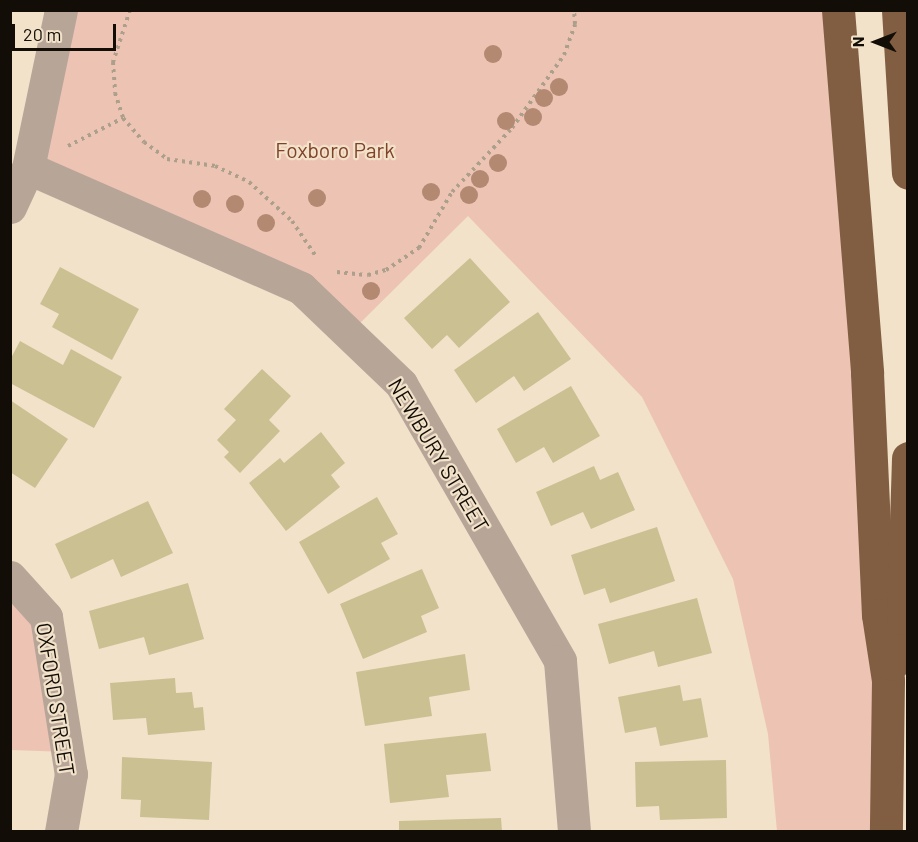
<!DOCTYPE html>
<html>
<head>
<meta charset="utf-8">
<style>
  body { margin:0 }
  #map { position:relative; width:918px; height:842px; overflow:hidden; background:#f2e2c9; font-family:Barlow,sans-serif }
  div>[style] { position:absolute }
  .green>* { inset:0; background:#edc3b4 }
  .building>* { inset:0; background:#cac092 }
  .path>* { height:4px; margin-top:-2px; transform-origin:0; background:repeating-linear-gradient(90deg,#ac9f8c 0 3px,transparent 0 7.5px) }
  .street>* { height:33px; margin:-16.5px; padding:0 16.5px; transform-origin:16.5px; border-radius:16.5px; background:#b7a598 }
  .highway>* { height:33px; margin:-16.5px; padding:0 16.5px; transform-origin:16.5px; border-radius:16.5px; background:#815e41 }
  .trees>* { width:18px; height:18px; margin:-9px; border-radius:50%; background:#b38971 }
  span { translate:-50% -50%; white-space:nowrap; text-align:center; line-height:1.15; -webkit-text-stroke:4.5px #f2e2c9; paint-order:stroke }
  .park-label { font-size:21px; color:#7f4129 }
  .street-label { font-size:21px; color:#120d06 }
  .frame { position:absolute; inset:0; border:12px solid #120d06; pointer-events:none }
  .north { position:absolute; left:846px; top:12px; width:60px; height:60px; -webkit-text-stroke:4px #f2e2c9; paint-order:stroke; rotate:270deg; font-size:16px; font-weight:700; line-height:24px; text-align:center; color:#120d06 }
  .north::after { content:''; display:block; margin:auto; width:21px; height:27px; background:#120d06; clip-path:polygon(50% 0,100% 100%,50% 72%,0 100%) }
  .scale { position:absolute; left:12px; top:24px; width:104px; height:27px; box-sizing:border-box; border:3px solid #120d06; border-top:0; padding-left:8px; font-size:18px; line-height:21px; white-space:nowrap; color:#120d06; -webkit-text-stroke:4px #f2e2c9; paint-order:stroke }
</style>
</head>
<body>
<div id="map">
  <div class="green">
    <i style="clip-path:polygon(61px 11px,838px 11px,886px 831px,777px 831px,768px 734px,733px 579px,642px 397px,468px 216px,349px 334px,301px 288px,28px 168px)"></i>
    <i style="clip-path:polygon(10px 590px,46px 617px,68px 752px,11px 750px)"></i>
  </div>
  <div class="building">
    <i style="clip-path:polygon(470px 258px,510px 302px,459px 348px,447px 335px,432px 349px,404px 318px)"></i>
    <i style="clip-path:polygon(60px 267px,139px 309px,112px 360px,52px 327px,59px 314px,40px 304px)"></i>
    <i style="clip-path:polygon(538px 312px,571px 359px,524px 391px,514px 376px,476px 403px,454px 370px)"></i>
    <i style="clip-path:polygon(20px 341px,63px 365px,71px 349px,122px 377px,94px 428px,10px 383px,10px 360px)"></i>
    <i style="clip-path:polygon(262px 369px,291px 396px,269px 420px,280px 431px,240px 473px,224px 457px,229px 452px,217px 440px,236px 420px,224px 409px)"></i>
    <i style="clip-path:polygon(571px 386px,600px 436px,553px 463px,544px 447px,516px 463px,497px 429px)"></i>
    <i style="clip-path:polygon(10px 400px,68px 439px,35px 488px,10px 472px)"></i>
    <i style="clip-path:polygon(321px 432px,345px 463px,331px 475px,340px 487px,286px 531px,249px 483px,280px 458px,284px 463px)"></i>
    <i style="clip-path:polygon(594px 466px,600px 480px,618px 472px,635px 510px,591px 529px,583px 512px,551px 526px,536px 492px)"></i>
    <i style="clip-path:polygon(377px 497px,398px 534px,381px 543px,390px 559px,328px 594px,299px 542px)"></i>
    <i style="clip-path:polygon(148px 501px,173px 553px,121px 577px,113px 559px,71px 579px,55px 544px)"></i>
    <i style="clip-path:polygon(657px 527px,675px 581px,610px 603px,605px 588px,584px 595px,571px 555px)"></i>
    <i style="clip-path:polygon(422px 569px,439px 608px,421px 616px,427px 632px,363px 659px,340px 604px)"></i>
    <i style="clip-path:polygon(188px 583px,204px 639px,149px 655px,144px 637px,99px 649px,89px 611px)"></i>
    <i style="clip-path:polygon(697px 598px,712px 653px,658px 667px,654px 651px,609px 664px,598px 624px)"></i>
    <i style="clip-path:polygon(465px 654px,470px 690px,429px 697px,432px 716px,365px 726px,356px 672px)"></i>
    <i style="clip-path:polygon(175px 678px,176px 693px,192px 692px,194px 708px,203px 707px,205px 730px,148px 735px,146px 718px,113px 720px,110px 683px)"></i>
    <i style="clip-path:polygon(680px 685px,683px 701px,701px 698px,708px 737px,660px 746px,656px 727px,625px 733px,618px 697px)"></i>
    <i style="clip-path:polygon(486px 733px,491px 771px,446px 775px,449px 797px,390px 803px,384px 744px)"></i>
    <i style="clip-path:polygon(122px 757px,212px 762px,209px 820px,140px 817px,141px 800px,121px 799px)"></i>
    <i style="clip-path:polygon(726px 760px,727px 818px,660px 820px,659px 806px,636px 807px,635px 762px)"></i>
    <i style="clip-path:polygon(501px 818px,502px 832px,399px 832px,399px 821px)"></i>
  </div>
  <div class="path">
    <i style="left:130px;top:10px;width:55px;rotate:108.1deg"></i>
    <i style="left:113px;top:62px;width:31px;rotate:86deg"></i>
    <i style="left:115px;top:93px;width:26px;rotate:72deg"></i>
    <i style="left:123px;top:118px;width:32px;rotate:49deg"></i>
    <i style="left:144px;top:142px;width:29px;rotate:36deg"></i>
    <i style="left:167px;top:159px;width:49px;rotate:8.3deg"></i>
    <i style="left:215px;top:166px;width:38px;rotate:25deg"></i>
    <i style="left:249px;top:182px;width:58px;rotate:42.2deg"></i>
    <i style="left:292px;top:221px;width:41px;rotate:55.9deg"></i>
    <i style="left:68px;top:146px;width:62px;rotate:-27deg"></i>
    <i style="left:337px;top:272px;width:31px;rotate:6deg"></i>
    <i style="left:368px;top:275px;width:19px;rotate:-16deg"></i>
    <i style="left:386px;top:270px;width:40px;rotate:-34deg"></i>
    <i style="left:419px;top:248px;width:65px;rotate:-59.5deg"></i>
    <i style="left:452px;top:192px;width:88px;rotate:-46.8deg"></i>
    <i style="left:512px;top:128px;width:90px;rotate:-54.5deg"></i>
    <i style="left:564px;top:55px;width:33px;rotate:-70deg"></i>
    <i style="left:575px;top:24px;width:14px;rotate:-94deg"></i>
  </div>
  <div class="street">
    <i style="left:28px;top:168px;width:298px;rotate:23.7deg"></i>
    <i style="left:301px;top:288px;width:139px;rotate:43.8deg"></i>
    <i style="left:401px;top:384px;width:319px;rotate:60.1deg"></i>
    <i style="left:560px;top:661px;width:172px;rotate:85.3deg"></i>
    <i style="left:10px;top:207px;width:43px;rotate:-65.2deg"></i>
    <i style="left:28px;top:168px;width:161px;rotate:-78.2deg"></i>
    <i style="left:10px;top:577px;width:54px;rotate:48deg"></i>
    <i style="left:46px;top:617px;width:159px;rotate:81deg"></i>
    <i style="left:71px;top:774px;width:59px;rotate:99.8deg"></i>
  </div>
  <div class="highway">
    <i style="left:838px;top:10px;width:364px;rotate:85.4deg"></i>
    <i style="left:867px;top:373px;width:242px;rotate:87.4deg"></i>
    <i style="left:878px;top:615px;width:66px;rotate:81.3deg"></i>
    <i style="left:888px;top:680px;width:152px;rotate:90.8deg"></i>
    <i style="left:898px;top:10px;width:163px;rotate:86.5deg"></i>
    <i style="left:892px;top:664px;width:47px;rotate:-76.6deg"></i>
    <i style="left:903px;top:618px;width:160px;rotate:-88.2deg"></i>
  </div>
  <div class="trees">
    <i style="left:493px;top:54px"></i>
    <i style="left:559px;top:87px"></i>
    <i style="left:544px;top:98px"></i>
    <i style="left:533px;top:117px"></i>
    <i style="left:506px;top:121px"></i>
    <i style="left:498px;top:163px"></i>
    <i style="left:480px;top:179px"></i>
    <i style="left:431px;top:192px"></i>
    <i style="left:469px;top:195px"></i>
    <i style="left:317px;top:198px"></i>
    <i style="left:202px;top:199px"></i>
    <i style="left:235px;top:204px"></i>
    <i style="left:266px;top:223px"></i>
    <i style="left:371px;top:291px"></i>
  </div>
  <div class="park-label">
    <span style="left:335px;top:150px">Foxboro Park</span>
  </div>
  <div class="street-label">
    <span style="left:439px;top:455px;rotate:59deg">NEWBURY STREET</span>
    <span style="left:56px;top:699px;rotate:81deg">OXFORD STREET</span>
  </div>
  <div class="frame"></div>
  <div class="north">N</div>
  <div class="scale">20 m</div>
</div>
</body>
</html>
